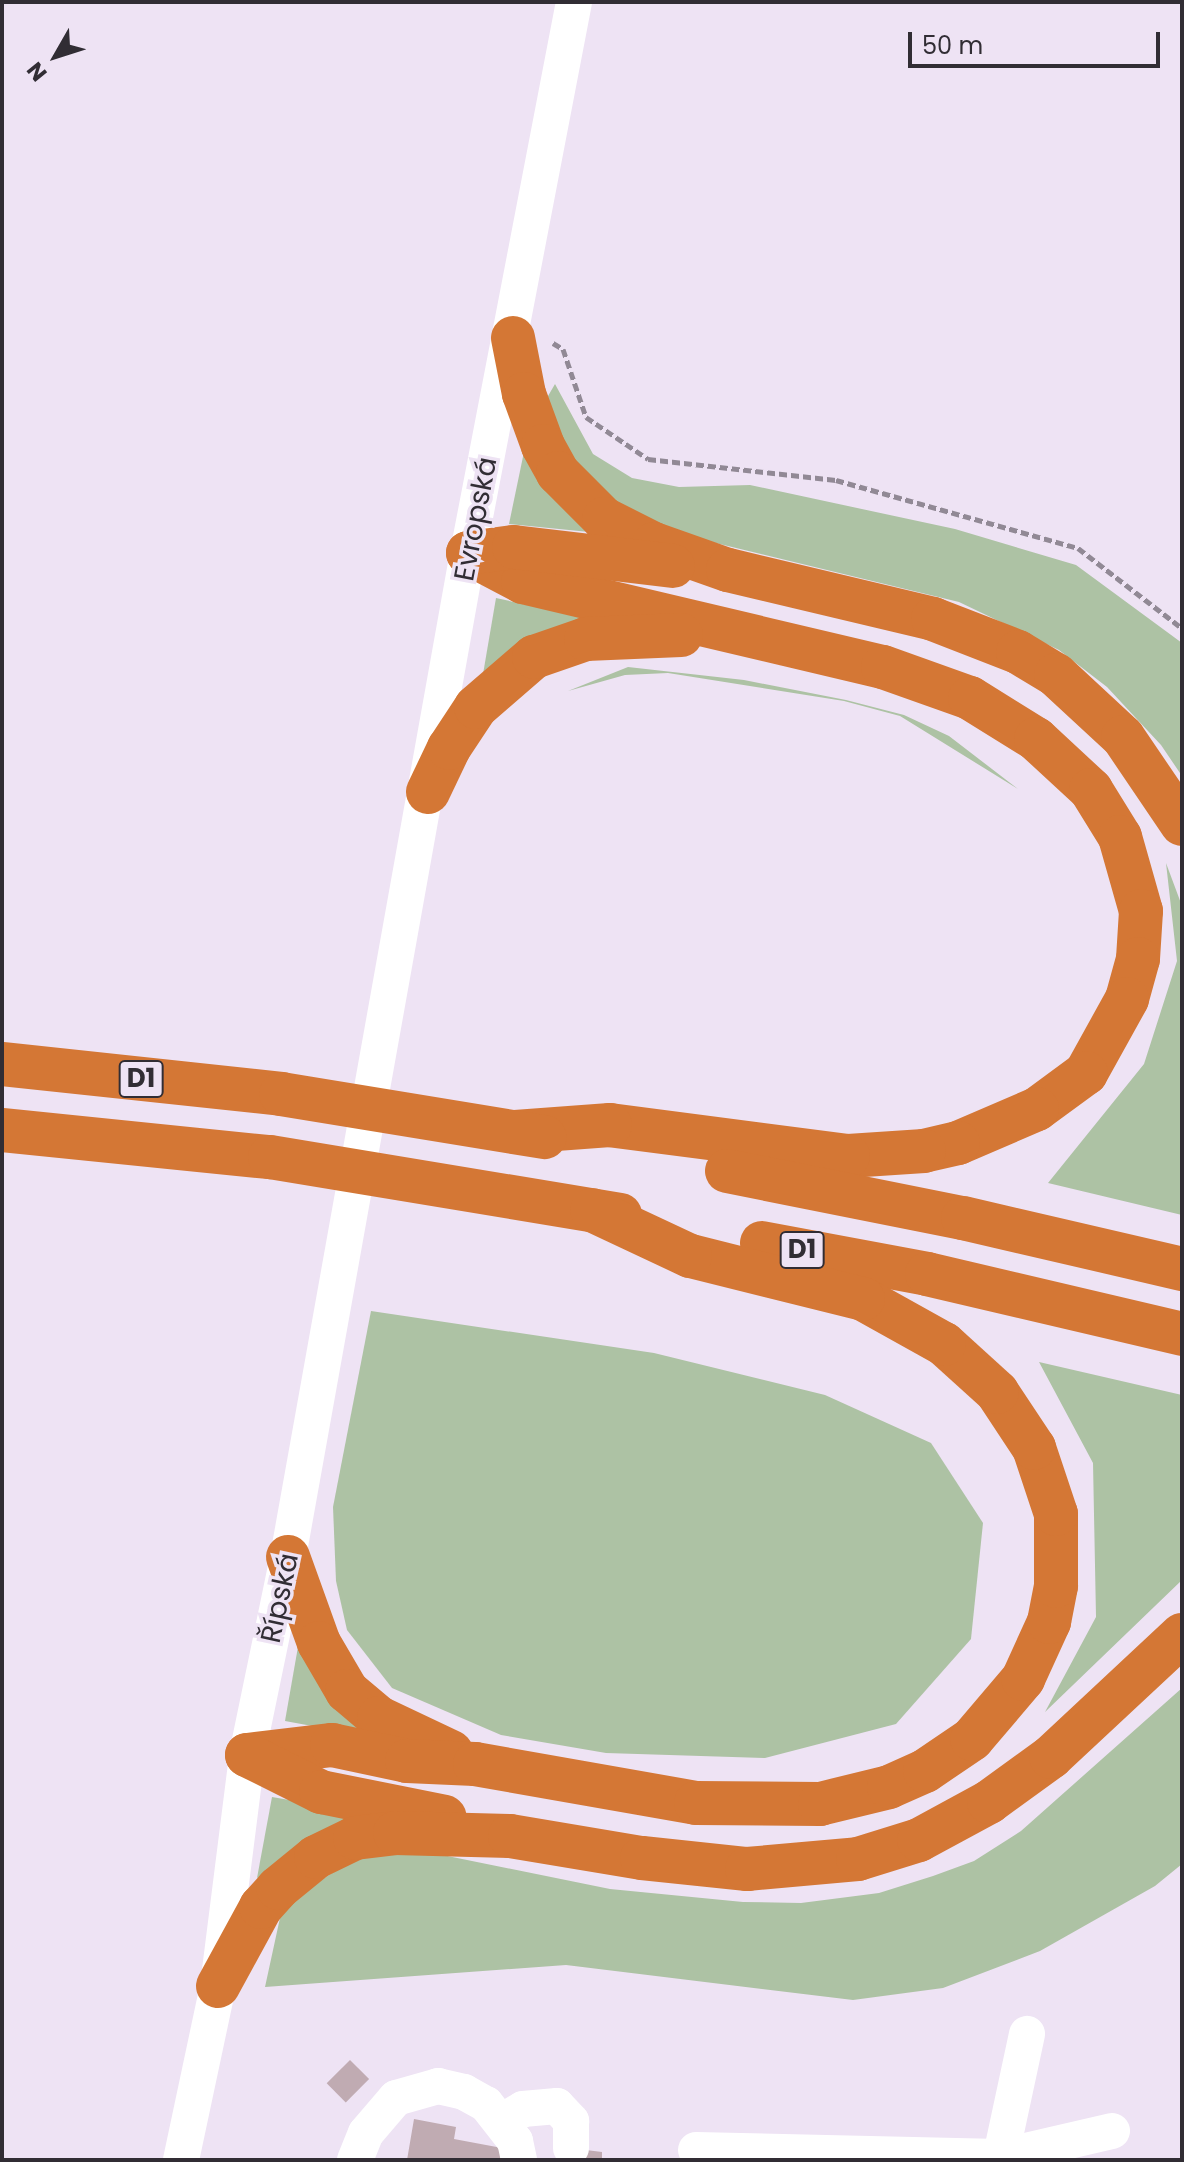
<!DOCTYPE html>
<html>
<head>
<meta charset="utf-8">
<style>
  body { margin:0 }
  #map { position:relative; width:1184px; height:2162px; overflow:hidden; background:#eee3f4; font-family:Poppins,sans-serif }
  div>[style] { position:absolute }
  .green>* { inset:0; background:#adc2a4 }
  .building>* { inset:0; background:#c0abb2; transform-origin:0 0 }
  .path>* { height:5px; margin-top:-2.5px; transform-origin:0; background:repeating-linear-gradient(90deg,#918995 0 8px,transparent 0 12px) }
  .minor>* { height:36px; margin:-18px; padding:0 18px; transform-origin:18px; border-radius:18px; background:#fff }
  .highway>* { height:44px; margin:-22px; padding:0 22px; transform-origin:22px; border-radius:22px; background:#d47735 }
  span { translate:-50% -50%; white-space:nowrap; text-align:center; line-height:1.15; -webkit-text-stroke:7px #eee3f4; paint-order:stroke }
  .shield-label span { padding:2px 6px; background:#eee3f4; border:2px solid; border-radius:6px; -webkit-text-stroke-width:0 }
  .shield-label { font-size:26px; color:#312d34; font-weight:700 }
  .street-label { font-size:28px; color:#312d34 }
  .frame { position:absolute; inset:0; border:4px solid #312d34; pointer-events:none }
  .north { position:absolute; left:16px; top:16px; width:80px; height:80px; -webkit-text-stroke:6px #eee3f4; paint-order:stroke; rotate:231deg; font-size:22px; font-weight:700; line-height:32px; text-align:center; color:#312d34 }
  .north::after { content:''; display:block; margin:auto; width:28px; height:36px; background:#312d34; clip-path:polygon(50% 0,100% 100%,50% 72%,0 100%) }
  .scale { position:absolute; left:908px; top:32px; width:252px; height:36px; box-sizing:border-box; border:4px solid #312d34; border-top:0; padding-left:10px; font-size:24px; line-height:28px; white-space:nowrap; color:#312d34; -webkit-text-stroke:6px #eee3f4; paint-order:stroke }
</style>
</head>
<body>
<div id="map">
  <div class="green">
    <i style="clip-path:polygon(555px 384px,593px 454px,632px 478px,679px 487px,750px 485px,955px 529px,1076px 565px,1182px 643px,1182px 776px,1161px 745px,1107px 687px,1059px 650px,959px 602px,666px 531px,605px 500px,574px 462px,544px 403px)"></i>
    <i style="clip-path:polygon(525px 447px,599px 533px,509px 524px)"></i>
    <i style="clip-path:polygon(496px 598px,587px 618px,482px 680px)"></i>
    <i style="clip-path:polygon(628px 667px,744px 680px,846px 700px,904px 715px,949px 736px,1018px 789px,900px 716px,844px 701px,668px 673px,625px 675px,568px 691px)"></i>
    <i style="clip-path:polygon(1166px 863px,1182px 906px,1182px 1215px,1048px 1183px,1144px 1064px,1177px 961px)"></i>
    <i style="clip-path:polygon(371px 1311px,654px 1353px,825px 1395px,931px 1443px,983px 1523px,971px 1639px,896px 1724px,765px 1758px,606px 1753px,501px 1735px,392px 1688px,347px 1630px,336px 1581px,333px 1507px)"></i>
    <i style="clip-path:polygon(1039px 1362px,1182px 1395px,1182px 1580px,1045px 1712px,1096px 1617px,1093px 1463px)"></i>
    <i style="clip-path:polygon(299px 1641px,383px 1739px,285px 1721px)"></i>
    <i style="clip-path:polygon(1182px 1688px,1182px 1864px,1155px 1886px,1040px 1951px,943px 1988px,853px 2000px,566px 1965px,265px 1987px,283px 1904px,359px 1856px,418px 1850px,610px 1889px,743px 1902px,801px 1903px,879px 1893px,933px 1876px,974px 1861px,1021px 1831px)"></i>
    <i style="clip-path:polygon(272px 1797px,371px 1814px,257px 1878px)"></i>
  </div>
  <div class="building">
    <i style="left:350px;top:2060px;width:27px;height:33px;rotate:45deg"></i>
    <i style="clip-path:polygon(414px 2119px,456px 2127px,454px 2139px,502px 2148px,500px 2160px,407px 2160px)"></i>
    <i style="clip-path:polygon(562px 2147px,602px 2152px,602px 2160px,560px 2160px)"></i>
  </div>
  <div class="path">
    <i style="left:553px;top:343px;width:12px;rotate:31deg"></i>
    <i style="left:563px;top:349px;width:72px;rotate:71.3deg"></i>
    <i style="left:586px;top:417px;width:75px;rotate:34.1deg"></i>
    <i style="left:648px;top:459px;width:189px;rotate:6.4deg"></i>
    <i style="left:836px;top:480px;width:251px;rotate:15.7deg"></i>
    <i style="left:1078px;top:548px;width:131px;rotate:37.6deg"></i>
  </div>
  <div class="minor">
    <i style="left:503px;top:2121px;width:23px;rotate:-31deg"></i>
    <i style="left:523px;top:2109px;width:34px;rotate:-5deg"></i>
    <i style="left:557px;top:2106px;width:21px;rotate:47deg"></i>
    <i style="left:571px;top:2121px;width:27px;rotate:90deg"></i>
    <i style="left:696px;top:2150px;width:304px;rotate:1.3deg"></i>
    <i style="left:1000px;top:2157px;width:115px;rotate:-13.1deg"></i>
    <i style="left:181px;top:2160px;width:178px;rotate:-78deg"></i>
    <i style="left:218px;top:1986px;width:233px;rotate:-82.8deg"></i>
    <i style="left:247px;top:1755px;width:202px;rotate:-78.3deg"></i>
    <i style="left:288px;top:1557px;width:1020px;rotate:-79.84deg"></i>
    <i style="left:468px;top:553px;width:561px;rotate:-79.11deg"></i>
    <i style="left:355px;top:2160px;width:29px;rotate:-68deg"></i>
    <i style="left:366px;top:2133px;width:46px;rotate:-49.4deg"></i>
    <i style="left:396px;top:2098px;width:44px;rotate:-15.9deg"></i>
    <i style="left:438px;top:2086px;width:27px;rotate:13deg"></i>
    <i style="left:464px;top:2092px;width:25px;rotate:29deg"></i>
    <i style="left:486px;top:2104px;width:47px;rotate:51.9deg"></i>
    <i style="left:515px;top:2141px;width:19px;rotate:78deg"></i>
    <i style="left:1000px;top:2160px;width:129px;rotate:-77.9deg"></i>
  </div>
  <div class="highway">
    <i style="left:513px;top:338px;width:57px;rotate:78.9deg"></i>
    <i style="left:524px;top:394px;width:55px;rotate:69.9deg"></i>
    <i style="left:543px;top:446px;width:31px;rotate:61deg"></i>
    <i style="left:558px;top:473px;width:65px;rotate:45deg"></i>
    <i style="left:604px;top:519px;width:56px;rotate:26.6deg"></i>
    <i style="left:654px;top:544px;width:78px;rotate:19.4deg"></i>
    <i style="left:728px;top:570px;width:211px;rotate:13.4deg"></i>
    <i style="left:933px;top:619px;width:91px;rotate:21.2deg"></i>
    <i style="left:1018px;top:652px;width:44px;rotate:31.2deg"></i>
    <i style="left:1056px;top:675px;width:91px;rotate:42.8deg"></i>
    <i style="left:1123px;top:737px;width:105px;rotate:55.9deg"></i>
    <i style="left:468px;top:553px;width:62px;rotate:27.8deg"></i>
    <i style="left:523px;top:582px;width:370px;rotate:13.3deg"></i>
    <i style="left:883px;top:667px;width:92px;rotate:19.6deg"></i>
    <i style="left:970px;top:698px;width:78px;rotate:31.8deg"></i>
    <i style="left:1036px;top:739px;width:75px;rotate:42.8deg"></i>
    <i style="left:1091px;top:790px;width:55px;rotate:58.3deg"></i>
    <i style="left:1120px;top:837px;width:77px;rotate:74.2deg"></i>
    <i style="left:1141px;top:911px;width:48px;rotate:93.6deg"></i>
    <i style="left:1138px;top:959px;width:41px;rotate:105.4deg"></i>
    <i style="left:1127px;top:999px;width:85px;rotate:119deg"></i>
    <i style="left:1086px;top:1073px;width:61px;rotate:143.7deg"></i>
    <i style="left:1037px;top:1109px;width:86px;rotate:156.7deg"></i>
    <i style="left:958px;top:1143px;width:35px;rotate:167deg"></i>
    <i style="left:924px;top:1151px;width:76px;rotate:176.2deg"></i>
    <i style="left:848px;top:1156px;width:240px;rotate:-172.6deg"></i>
    <i style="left:610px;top:1125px;width:95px;rotate:175.8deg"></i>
    <i style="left:468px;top:553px;width:46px;rotate:-7.4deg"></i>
    <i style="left:514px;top:547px;width:160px;rotate:6.8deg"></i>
    <i style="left:428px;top:792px;width:49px;rotate:-64.5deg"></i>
    <i style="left:449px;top:748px;width:49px;rotate:-56.6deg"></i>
    <i style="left:476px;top:707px;width:77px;rotate:-40.8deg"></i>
    <i style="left:534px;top:657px;width:55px;rotate:-19.1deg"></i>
    <i style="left:586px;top:639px;width:95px;rotate:-2.4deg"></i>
    <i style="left:2px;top:1064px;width:281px;rotate:6.1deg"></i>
    <i style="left:281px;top:1094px;width:267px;rotate:9.3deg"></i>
    <i style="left:2px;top:1130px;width:269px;rotate:5.8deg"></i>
    <i style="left:270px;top:1157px;width:355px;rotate:9.4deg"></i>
    <i style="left:727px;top:1171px;width:241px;rotate:11.3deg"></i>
    <i style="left:963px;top:1218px;width:225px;rotate:13.1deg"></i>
    <i style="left:762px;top:1243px;width:168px;rotate:10.6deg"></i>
    <i style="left:927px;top:1274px;width:262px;rotate:13.2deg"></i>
    <i style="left:288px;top:1557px;width:91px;rotate:70.2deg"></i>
    <i style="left:319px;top:1643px;width:56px;rotate:59.7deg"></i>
    <i style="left:347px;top:1691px;width:42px;rotate:40.2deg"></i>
    <i style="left:379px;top:1718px;width:80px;rotate:25.3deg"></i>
    <i style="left:247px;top:1755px;width:86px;rotate:-6.7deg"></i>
    <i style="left:332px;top:1745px;width:77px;rotate:12deg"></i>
    <i style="left:407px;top:1761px;width:68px;rotate:2.5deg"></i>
    <i style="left:475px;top:1764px;width:224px;rotate:10deg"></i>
    <i style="left:696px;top:1803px;width:124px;rotate:0.5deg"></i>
    <i style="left:820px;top:1804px;width:71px;rotate:-13.8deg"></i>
    <i style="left:889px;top:1787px;width:39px;rotate:-24deg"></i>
    <i style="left:925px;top:1771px;width:57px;rotate:-34.2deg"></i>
    <i style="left:972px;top:1739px;width:79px;rotate:-49.6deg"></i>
    <i style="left:1023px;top:1679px;width:63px;rotate:-65.5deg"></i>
    <i style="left:1049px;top:1622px;width:37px;rotate:-79deg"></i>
    <i style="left:1056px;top:1586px;width:72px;rotate:-90deg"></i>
    <i style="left:1056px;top:1514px;width:70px;rotate:-108.4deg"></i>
    <i style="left:1034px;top:1448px;width:67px;rotate:-123.5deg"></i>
    <i style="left:997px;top:1392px;width:72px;rotate:-137.8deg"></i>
    <i style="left:944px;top:1344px;width:93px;rotate:-150.9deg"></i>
    <i style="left:863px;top:1299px;width:178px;rotate:-166deg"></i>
    <i style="left:690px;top:1256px;width:108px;rotate:-154.9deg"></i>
    <i style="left:247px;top:1755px;width:83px;rotate:26.6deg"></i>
    <i style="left:321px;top:1792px;width:126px;rotate:11.4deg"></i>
    <i style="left:218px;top:1986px;width:90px;rotate:-61.4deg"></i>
    <i style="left:261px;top:1907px;width:25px;rotate:-48deg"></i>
    <i style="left:278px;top:1888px;width:49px;rotate:-39.2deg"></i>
    <i style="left:316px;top:1857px;width:43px;rotate:-26deg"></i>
    <i style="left:355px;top:1838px;width:40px;rotate:-7.1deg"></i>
    <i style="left:395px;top:1833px;width:115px;rotate:1.5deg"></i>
    <i style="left:510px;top:1836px;width:134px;rotate:9.5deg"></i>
    <i style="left:642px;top:1858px;width:106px;rotate:6deg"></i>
    <i style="left:747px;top:1869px;width:111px;rotate:-5.1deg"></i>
    <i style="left:858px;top:1859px;width:64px;rotate:-17.3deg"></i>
    <i style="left:919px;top:1840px;width:80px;rotate:-28.5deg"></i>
    <i style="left:989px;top:1802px;width:77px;rotate:-36deg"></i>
    <i style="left:1051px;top:1757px;width:179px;rotate:-43deg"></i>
  </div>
  <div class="shield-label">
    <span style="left:141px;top:1079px">D1</span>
    <span style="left:802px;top:1250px">D1</span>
  </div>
  <div class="street-label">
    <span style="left:476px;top:519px;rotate:-79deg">Evropská</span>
    <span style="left:280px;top:1598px;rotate:-78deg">Řípská</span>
  </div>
  <div class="frame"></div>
  <div class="north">N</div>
  <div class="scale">50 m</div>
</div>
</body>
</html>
